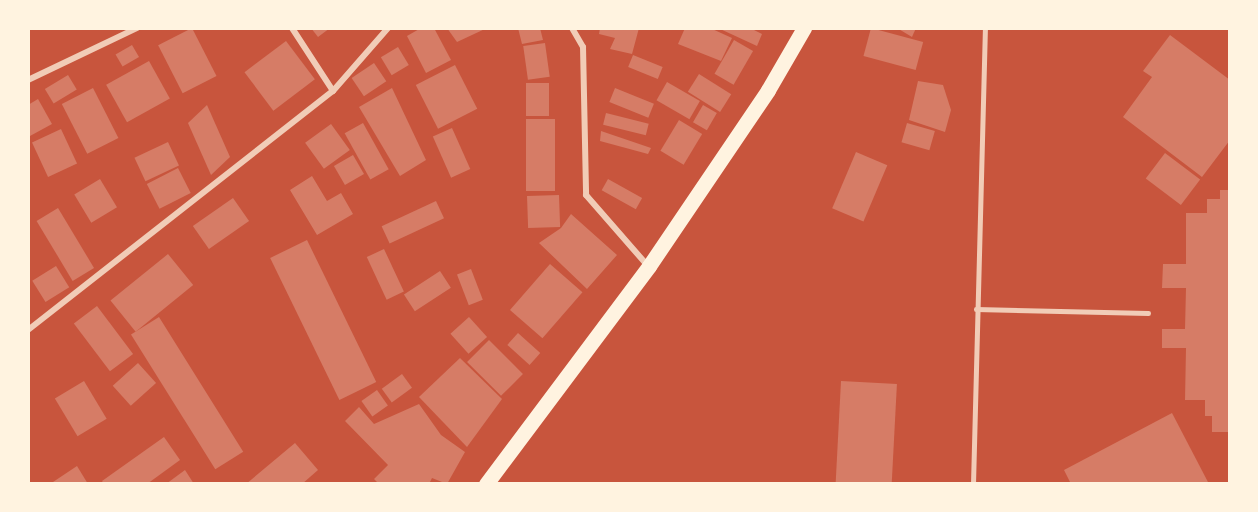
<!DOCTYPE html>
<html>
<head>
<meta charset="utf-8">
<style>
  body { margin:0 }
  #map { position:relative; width:1258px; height:512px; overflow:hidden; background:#c8553d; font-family:Georgia,serif }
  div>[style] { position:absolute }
  .building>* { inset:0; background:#d67c66; transform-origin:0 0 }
  .service>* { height:4.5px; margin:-2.25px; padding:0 2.25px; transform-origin:2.25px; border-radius:2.25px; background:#f1ccb7 }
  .minor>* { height:6px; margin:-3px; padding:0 3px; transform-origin:3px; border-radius:3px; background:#f1ccb7 }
  .primary>* { height:15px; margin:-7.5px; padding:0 7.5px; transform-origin:7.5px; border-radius:7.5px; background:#fff3e0 }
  span { translate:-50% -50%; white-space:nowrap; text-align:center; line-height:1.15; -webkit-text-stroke:6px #fff3e0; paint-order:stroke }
  .frame { position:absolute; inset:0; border:30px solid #fff3e0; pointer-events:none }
</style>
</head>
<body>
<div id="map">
  <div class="building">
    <i style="left:192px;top:28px;width:54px;height:38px;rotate:63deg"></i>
    <i style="clip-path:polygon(311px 28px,330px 28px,318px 37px)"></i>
    <i style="clip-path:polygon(421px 28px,434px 28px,451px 60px,426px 73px,407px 36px)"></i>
    <i style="clip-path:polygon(447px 28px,487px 28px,457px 42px)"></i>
    <i style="clip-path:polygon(518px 28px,540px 28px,543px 40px,522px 44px)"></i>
    <i style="clip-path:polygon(600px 28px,639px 28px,632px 54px,610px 49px,615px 38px,599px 34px)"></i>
    <i style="clip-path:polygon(685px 28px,710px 28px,732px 38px,721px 61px,678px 44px)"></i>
    <i style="clip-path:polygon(718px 28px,750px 28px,762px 34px,757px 46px)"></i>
    <i style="left:871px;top:28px;width:54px;height:29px;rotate:15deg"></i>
    <i style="clip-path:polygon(897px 28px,916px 28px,912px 37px)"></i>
    <i style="clip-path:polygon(1170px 35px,1230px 80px,1230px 140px,1202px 177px,1123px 117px,1152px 77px,1143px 71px)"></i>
    <i style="left:734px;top:40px;width:22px;height:39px;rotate:30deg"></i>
    <i style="left:286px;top:41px;width:48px;height:52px;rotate:53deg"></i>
    <i style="left:545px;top:43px;width:34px;height:22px;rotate:82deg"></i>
    <i style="left:132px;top:45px;width:14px;height:19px;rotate:60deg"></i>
    <i style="left:398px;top:47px;width:21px;height:20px;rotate:59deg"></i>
    <i style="left:633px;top:55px;width:32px;height:13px;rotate:22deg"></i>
    <i style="left:149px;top:61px;width:43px;height:49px;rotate:61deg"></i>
    <i style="left:374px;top:63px;width:22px;height:27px;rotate:56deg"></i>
    <i style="left:455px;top:65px;width:49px;height:44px;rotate:63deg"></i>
    <i style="left:699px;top:74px;width:38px;height:21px;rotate:32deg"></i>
    <i style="left:68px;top:75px;width:17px;height:27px;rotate:59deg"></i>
    <i style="clip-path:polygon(918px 81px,943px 85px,951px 110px,945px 132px,909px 120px)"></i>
    <i style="left:667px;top:82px;width:38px;height:21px;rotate:30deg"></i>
    <i style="left:526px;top:83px;width:23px;height:33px"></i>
    <i style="left:93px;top:88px;width:56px;height:35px;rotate:63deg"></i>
    <i style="clip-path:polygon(392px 88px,426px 160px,400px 176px,359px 107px)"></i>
    <i style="left:615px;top:88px;width:42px;height:15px;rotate:22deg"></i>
    <i style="clip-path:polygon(38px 99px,52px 124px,30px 136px,28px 105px)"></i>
    <i style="clip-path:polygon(207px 105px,230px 157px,211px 175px,188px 123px)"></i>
    <i style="left:703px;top:105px;width:16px;height:20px;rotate:30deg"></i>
    <i style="left:606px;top:113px;width:44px;height:12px;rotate:14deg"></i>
    <i style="left:526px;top:119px;width:29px;height:72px"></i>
    <i style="left:679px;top:120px;width:27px;height:36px;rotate:31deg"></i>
    <i style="left:363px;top:123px;width:53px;height:21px;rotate:61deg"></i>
    <i style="left:907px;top:123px;width:29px;height:20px;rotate:16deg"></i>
    <i style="left:331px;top:124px;width:32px;height:32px;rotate:54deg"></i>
    <i style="left:452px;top:128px;width:45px;height:21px;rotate:66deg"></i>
    <i style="left:61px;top:129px;width:38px;height:32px;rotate:65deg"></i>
    <i style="clip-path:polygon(601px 131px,651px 148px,648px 154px,600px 141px)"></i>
    <i style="left:168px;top:142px;width:26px;height:37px;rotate:65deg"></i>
    <i style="left:856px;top:152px;width:34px;height:61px;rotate:23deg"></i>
    <i style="left:1165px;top:153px;width:44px;height:32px;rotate:37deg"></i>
    <i style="left:353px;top:155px;width:22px;height:22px;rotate:60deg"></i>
    <i style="left:178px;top:168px;width:28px;height:35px;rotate:63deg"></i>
    <i style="clip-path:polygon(312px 176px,327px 201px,341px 193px,353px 214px,317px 235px,290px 190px)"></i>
    <i style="left:100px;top:179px;width:33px;height:30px;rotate:59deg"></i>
    <i style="left:608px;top:179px;width:39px;height:13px;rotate:29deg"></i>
    <i style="clip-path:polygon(1220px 190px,1230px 190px,1230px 432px,1212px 432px,1212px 416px,1205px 416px,1205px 400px,1185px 400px,1186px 348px,1162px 348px,1162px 329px,1185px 329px,1186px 288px,1162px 288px,1163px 264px,1186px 264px,1186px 213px,1207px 213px,1207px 199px,1220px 199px)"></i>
    <i style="left:559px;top:195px;width:32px;height:32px;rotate:88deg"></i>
    <i style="left:233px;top:198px;width:28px;height:49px;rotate:55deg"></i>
    <i style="left:436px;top:201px;width:19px;height:60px;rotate:65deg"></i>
    <i style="left:58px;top:208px;width:70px;height:25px;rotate:59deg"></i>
    <i style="clip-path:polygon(571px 214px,617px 255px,587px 289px,539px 243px,561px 228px)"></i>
    <i style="left:307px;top:240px;width:158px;height:41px;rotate:64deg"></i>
    <i style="left:384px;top:249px;width:47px;height:19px;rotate:65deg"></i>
    <i style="left:168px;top:254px;width:40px;height:74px;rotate:51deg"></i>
    <i style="left:550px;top:264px;width:43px;height:61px;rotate:41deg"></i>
    <i style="left:56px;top:266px;width:25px;height:28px;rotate:58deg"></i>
    <i style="left:471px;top:269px;width:33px;height:15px;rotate:69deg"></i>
    <i style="left:440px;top:271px;width:20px;height:43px;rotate:57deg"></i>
    <i style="left:97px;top:306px;width:60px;height:29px;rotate:53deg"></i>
    <i style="left:159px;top:317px;width:159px;height:33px;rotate:58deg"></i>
    <i style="left:469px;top:317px;width:27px;height:25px;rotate:48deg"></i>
    <i style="left:518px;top:333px;width:30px;height:16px;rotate:42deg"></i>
    <i style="left:489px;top:340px;width:48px;height:31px;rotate:45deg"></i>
    <i style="clip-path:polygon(460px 358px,502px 399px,467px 447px,419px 397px)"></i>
    <i style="left:138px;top:363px;width:27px;height:34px;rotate:48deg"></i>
    <i style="left:402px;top:374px;width:17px;height:25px;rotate:54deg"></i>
    <i style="left:84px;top:381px;width:44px;height:34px;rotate:59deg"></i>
    <i style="left:841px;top:381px;width:56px;height:103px;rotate:3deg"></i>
    <i style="left:377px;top:390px;width:19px;height:19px;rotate:55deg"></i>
    <i style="clip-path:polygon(419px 404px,441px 435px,465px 452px,447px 484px,432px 478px,429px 484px,379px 484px,374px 479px,388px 465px,345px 421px,359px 407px,374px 424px)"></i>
    <i style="clip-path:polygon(1172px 413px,1209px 484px,1071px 484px,1064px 470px)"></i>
    <i style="clip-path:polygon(164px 437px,180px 460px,147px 484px,104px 484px,102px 481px)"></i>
    <i style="clip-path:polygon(295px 443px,318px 470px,302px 484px,246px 484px)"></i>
    <i style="clip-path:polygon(77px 466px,88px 484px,50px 484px)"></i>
    <i style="clip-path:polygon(185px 470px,194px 484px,166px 484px)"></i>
  </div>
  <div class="service">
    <i style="left:976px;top:309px;width:172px;rotate:1.3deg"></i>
    <i style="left:973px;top:484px;width:456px;rotate:-88.5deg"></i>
  </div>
  <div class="minor">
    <i style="left:292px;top:28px;width:75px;rotate:56.9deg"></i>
    <i style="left:572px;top:28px;width:22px;rotate:60deg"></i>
    <i style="left:583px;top:47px;width:148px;rotate:88.8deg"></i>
    <i style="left:586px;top:195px;width:94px;rotate:48.9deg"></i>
    <i style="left:28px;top:80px;width:121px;rotate:-25.5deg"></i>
    <i style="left:28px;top:330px;width:387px;rotate:-38.1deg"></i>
    <i style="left:333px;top:91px;width:84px;rotate:-48.9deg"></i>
  </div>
  <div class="primary">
    <i style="left:486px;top:484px;width:272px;rotate:-53.2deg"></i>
    <i style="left:649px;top:266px;width:212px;rotate:-55.9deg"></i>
    <i style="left:768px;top:90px;width:72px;rotate:-59.9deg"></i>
  </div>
  <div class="frame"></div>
</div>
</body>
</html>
